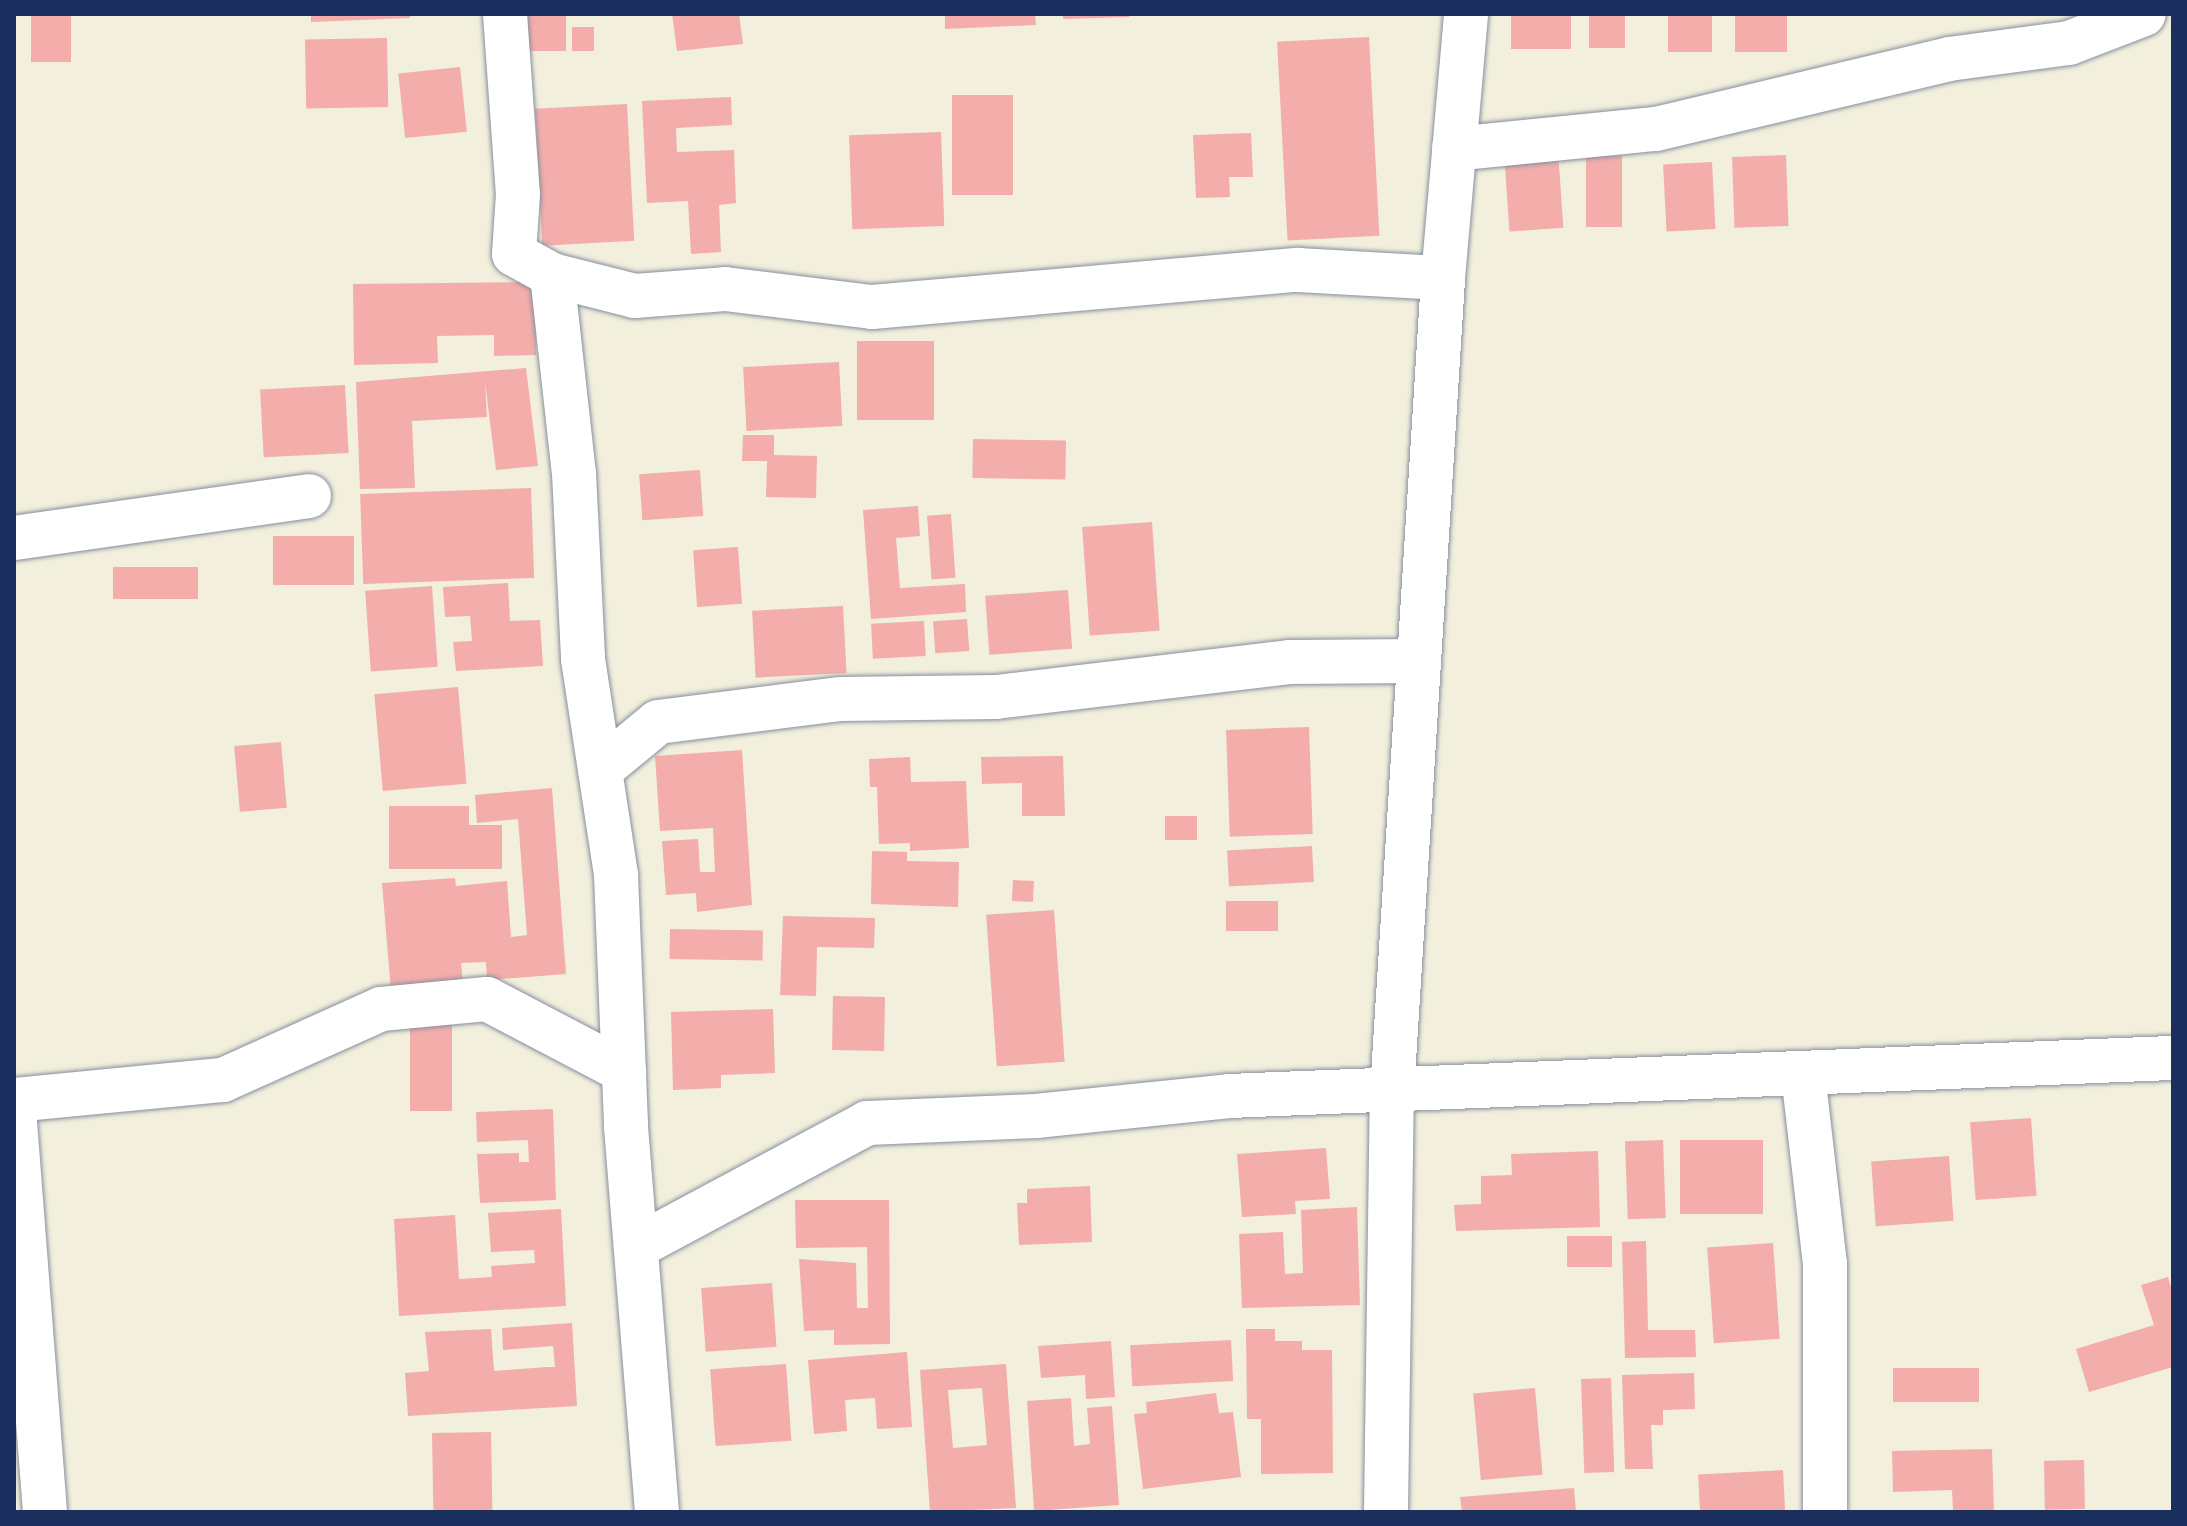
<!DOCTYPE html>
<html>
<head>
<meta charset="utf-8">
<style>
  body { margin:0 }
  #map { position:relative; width:2187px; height:1526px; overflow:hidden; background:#f2efdd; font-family:Caveat,sans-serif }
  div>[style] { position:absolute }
  .building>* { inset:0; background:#f3adaa; transform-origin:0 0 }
  .roads { filter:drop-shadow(0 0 2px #868f9e) drop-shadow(0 0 2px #868f9e) }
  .minor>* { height:44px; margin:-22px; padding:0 22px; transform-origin:22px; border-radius:22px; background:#fff }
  span { translate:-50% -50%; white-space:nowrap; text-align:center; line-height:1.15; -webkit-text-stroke:7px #fff; paint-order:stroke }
  .frame { position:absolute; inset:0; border:16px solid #1b2f5e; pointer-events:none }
</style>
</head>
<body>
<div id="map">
  <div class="building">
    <i style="left:31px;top:14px;width:40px;height:48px"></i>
    <i style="clip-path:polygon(311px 14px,410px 14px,410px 18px,311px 22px)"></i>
    <i style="left:528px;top:14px;width:38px;height:37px"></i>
    <i style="clip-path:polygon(672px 14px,739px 14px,743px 44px,677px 51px)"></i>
    <i style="clip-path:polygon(945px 14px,1035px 14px,1036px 25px,945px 29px)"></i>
    <i style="clip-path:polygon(1063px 14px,1129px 14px,1129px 17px,1063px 19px)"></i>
    <i style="left:1511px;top:14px;width:60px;height:35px"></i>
    <i style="left:1589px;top:14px;width:36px;height:34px"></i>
    <i style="left:1668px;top:14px;width:44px;height:38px"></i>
    <i style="left:1735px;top:14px;width:52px;height:38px"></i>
    <i style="left:572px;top:27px;width:22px;height:24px"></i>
    <i style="left:1369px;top:37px;width:199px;height:92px;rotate:87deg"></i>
    <i style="left:387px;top:38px;width:69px;height:82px;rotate:89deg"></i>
    <i style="left:460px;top:67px;width:65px;height:62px;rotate:84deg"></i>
    <i style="left:952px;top:95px;width:61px;height:100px"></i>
    <i style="clip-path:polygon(731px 97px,732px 125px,676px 128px,677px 152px,734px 150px,736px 203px,719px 205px,721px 252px,691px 254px,688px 201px,647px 203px,642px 101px)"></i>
    <i style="left:627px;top:104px;width:137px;height:92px;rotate:87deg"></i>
    <i style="left:941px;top:132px;width:94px;height:92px;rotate:88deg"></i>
    <i style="clip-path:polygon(1251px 133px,1253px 177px,1229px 177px,1230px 197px,1196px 198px,1193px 135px)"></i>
    <i style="left:1558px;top:151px;width:77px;height:54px;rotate:86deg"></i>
    <i style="left:1786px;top:155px;width:71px;height:54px;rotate:88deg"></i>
    <i style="left:1586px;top:156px;width:36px;height:71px"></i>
    <i style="left:1712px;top:162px;width:67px;height:49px;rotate:87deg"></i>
    <i style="clip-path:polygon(535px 282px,536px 355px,494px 356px,494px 335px,437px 336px,438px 363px,354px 365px,353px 284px)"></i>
    <i style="left:857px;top:341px;width:77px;height:79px"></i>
    <i style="left:839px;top:362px;width:64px;height:96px;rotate:87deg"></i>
    <i style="clip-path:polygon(526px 368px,538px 466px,496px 470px,485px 382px,487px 417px,412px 421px,415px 488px,360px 489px,356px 382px)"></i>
    <i style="left:345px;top:385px;width:68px;height:85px;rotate:87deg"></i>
    <i style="clip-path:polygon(743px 435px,774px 435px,774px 455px,817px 456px,816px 498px,766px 497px,767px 461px,742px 461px)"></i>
    <i style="left:973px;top:439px;width:93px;height:39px;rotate:1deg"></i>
    <i style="left:700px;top:470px;width:46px;height:61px;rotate:86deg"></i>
    <i style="left:531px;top:488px;width:90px;height:171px;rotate:88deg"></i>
    <i style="clip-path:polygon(918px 506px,920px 536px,896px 538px,900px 588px,965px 584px,966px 612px,871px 619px,863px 510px)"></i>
    <i style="left:951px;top:514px;width:64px;height:24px;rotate:86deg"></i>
    <i style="left:1152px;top:522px;width:109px;height:70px;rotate:86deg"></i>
    <i style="left:273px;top:536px;width:81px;height:49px"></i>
    <i style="left:738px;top:547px;width:57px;height:45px;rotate:86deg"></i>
    <i style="left:113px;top:567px;width:85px;height:32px"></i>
    <i style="clip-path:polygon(508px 583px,510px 621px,540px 620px,543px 666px,456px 671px,453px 642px,472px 641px,470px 616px,445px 617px,443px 587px)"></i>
    <i style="left:432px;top:586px;width:81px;height:67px;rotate:86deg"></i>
    <i style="left:1068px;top:590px;width:59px;height:83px;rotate:86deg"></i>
    <i style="left:843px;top:606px;width:67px;height:91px;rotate:87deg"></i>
    <i style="left:967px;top:619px;width:32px;height:34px;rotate:86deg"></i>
    <i style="left:924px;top:621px;width:35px;height:53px;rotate:87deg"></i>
    <i style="left:458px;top:687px;width:97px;height:84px;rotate:85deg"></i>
    <i style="left:1309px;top:727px;width:107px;height:83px;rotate:88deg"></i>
    <i style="left:281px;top:742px;width:66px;height:47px;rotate:85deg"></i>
    <i style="clip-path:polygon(742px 750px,752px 905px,697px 912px,696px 893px,666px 895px,662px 841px,698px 839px,700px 872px,715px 872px,713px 828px,660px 831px,655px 756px)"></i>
    <i style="clip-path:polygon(1063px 756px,1065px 816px,1022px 816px,1022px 783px,982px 784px,981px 757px)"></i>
    <i style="clip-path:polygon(910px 757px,911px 782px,966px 781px,969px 848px,910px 851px,910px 843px,879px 844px,877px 787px,870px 787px,869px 759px)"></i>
    <i style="clip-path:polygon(552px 788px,566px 974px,487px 980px,486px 962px,461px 963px,463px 986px,391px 991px,382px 883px,455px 878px,456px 886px,507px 881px,511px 937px,527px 935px,518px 819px,477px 823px,475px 795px)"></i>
    <i style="clip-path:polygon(389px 806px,469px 806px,469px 825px,502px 825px,502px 869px,389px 869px)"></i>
    <i style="left:1165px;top:816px;width:32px;height:24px"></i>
    <i style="left:1312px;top:846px;width:36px;height:85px;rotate:87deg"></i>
    <i style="clip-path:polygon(872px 851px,907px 852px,907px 861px,959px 862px,958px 907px,871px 904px)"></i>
    <i style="left:1013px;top:880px;width:21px;height:21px;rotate:3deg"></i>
    <i style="left:1226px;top:901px;width:52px;height:30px"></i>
    <i style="left:1054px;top:910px;width:152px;height:68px;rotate:86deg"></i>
    <i style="clip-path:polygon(783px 916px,875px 918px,874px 948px,817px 947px,816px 996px,780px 995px)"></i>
    <i style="left:670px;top:929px;width:93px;height:30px;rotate:1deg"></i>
    <i style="left:833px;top:996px;width:52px;height:54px;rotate:1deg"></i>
    <i style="clip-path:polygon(773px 1009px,775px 1073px,721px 1075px,721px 1088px,673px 1090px,671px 1012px)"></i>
    <i style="left:410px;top:1011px;width:42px;height:100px"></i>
    <i style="clip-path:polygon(553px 1109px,556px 1200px,480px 1203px,477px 1154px,519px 1153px,519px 1162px,529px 1162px,528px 1140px,477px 1142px,476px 1112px)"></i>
    <i style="left:2031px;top:1118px;width:78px;height:61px;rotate:86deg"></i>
    <i style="left:1663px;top:1140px;width:78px;height:38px;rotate:88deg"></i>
    <i style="left:1680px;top:1140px;width:83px;height:74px"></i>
    <i style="clip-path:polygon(1326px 1148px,1330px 1199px,1295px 1201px,1296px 1214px,1242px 1217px,1237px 1154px)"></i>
    <i style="clip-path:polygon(1598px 1151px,1600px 1227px,1456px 1231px,1454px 1205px,1481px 1204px,1481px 1176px,1512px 1175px,1511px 1154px)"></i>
    <i style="left:1949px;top:1156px;width:65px;height:78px;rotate:86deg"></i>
    <i style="clip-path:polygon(1090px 1186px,1092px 1242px,1019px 1245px,1017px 1203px,1027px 1203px,1027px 1189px)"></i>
    <i style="clip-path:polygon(795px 1200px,889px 1200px,890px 1344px,834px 1345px,834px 1330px,804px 1331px,799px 1259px,856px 1263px,857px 1308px,868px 1308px,867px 1247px,796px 1248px)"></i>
    <i style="clip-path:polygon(1357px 1207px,1360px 1305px,1242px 1308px,1239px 1234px,1283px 1232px,1285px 1274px,1303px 1273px,1301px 1210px)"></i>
    <i style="clip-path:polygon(561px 1209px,566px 1306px,399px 1316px,394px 1219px,455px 1215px,459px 1279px,492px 1277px,491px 1266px,535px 1263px,534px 1250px,491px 1252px,488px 1213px)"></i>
    <i style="left:1612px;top:1236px;width:31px;height:45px;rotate:90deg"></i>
    <i style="clip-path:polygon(1646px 1241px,1648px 1330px,1695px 1330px,1696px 1357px,1625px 1358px,1622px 1242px)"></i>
    <i style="left:1773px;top:1243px;width:96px;height:66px;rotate:86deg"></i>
    <i style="clip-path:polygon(2168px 1277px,2173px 1294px,2173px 1367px,2089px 1392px,2076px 1349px,2154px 1325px,2141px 1285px)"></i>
    <i style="left:772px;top:1283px;width:64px;height:71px;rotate:86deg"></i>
    <i style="clip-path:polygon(572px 1323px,577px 1406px,408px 1416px,405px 1373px,429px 1371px,425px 1332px,491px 1329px,494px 1371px,546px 1367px,555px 1367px,553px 1346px,503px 1350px,502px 1328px)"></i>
    <i style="clip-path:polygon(1246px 1329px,1275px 1329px,1275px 1341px,1302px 1341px,1302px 1350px,1332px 1350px,1333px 1473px,1261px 1474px,1261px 1419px,1247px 1419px)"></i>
    <i style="left:1231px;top:1340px;width:41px;height:101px;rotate:87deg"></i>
    <i style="clip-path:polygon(1111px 1341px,1115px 1397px,1086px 1399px,1085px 1375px,1041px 1378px,1038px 1346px)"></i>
    <i style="clip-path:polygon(907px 1352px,912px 1427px,877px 1429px,875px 1398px,845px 1400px,847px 1431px,814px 1434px,808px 1360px)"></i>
    <i style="left:786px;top:1364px;width:77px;height:76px;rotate:86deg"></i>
    <i style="clip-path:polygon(evenodd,1006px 1364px,1016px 1508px,930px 1512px,920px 1370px,1006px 1364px,982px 1388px,987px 1445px,953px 1448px,948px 1390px,982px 1388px)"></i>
    <i style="left:1979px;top:1368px;width:34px;height:86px;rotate:90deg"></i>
    <i style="clip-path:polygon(1694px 1373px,1695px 1409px,1663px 1410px,1663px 1425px,1651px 1425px,1653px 1469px,1625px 1469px,1622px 1375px)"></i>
    <i style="left:1611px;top:1378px;width:94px;height:30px;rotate:88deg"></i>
    <i style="left:1535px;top:1388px;width:87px;height:62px;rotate:85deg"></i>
    <i style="clip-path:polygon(1216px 1393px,1219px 1413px,1233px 1412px,1241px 1477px,1143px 1489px,1134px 1414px,1147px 1413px,1146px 1402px)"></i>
    <i style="clip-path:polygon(1071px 1398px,1074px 1446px,1090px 1444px,1087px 1408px,1112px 1406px,1119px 1505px,1034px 1511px,1027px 1401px)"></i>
    <i style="left:491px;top:1432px;width:80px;height:59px;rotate:89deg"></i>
    <i style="clip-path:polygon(1992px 1449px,1994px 1512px,1953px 1512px,1952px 1490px,1893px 1492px,1892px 1451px)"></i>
    <i style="left:2084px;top:1460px;width:49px;height:40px;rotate:89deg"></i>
    <i style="left:1783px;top:1470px;width:42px;height:85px;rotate:87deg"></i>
    <i style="clip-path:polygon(1574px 1488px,1576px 1512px,1462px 1512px,1460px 1497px)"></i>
  </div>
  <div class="roads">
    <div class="minor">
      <i style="left:505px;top:14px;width:180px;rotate:85.9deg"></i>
      <i style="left:518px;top:194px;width:60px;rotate:93.8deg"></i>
      <i style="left:514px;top:254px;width:43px;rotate:28.9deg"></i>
      <i style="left:552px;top:275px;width:199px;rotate:83.7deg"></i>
      <i style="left:574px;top:473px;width:186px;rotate:87.2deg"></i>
      <i style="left:583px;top:659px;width:219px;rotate:81.3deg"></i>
      <i style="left:616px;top:875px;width:252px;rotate:87.7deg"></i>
      <i style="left:626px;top:1127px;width:386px;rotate:85.4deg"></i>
      <i style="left:1454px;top:149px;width:203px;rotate:-5.7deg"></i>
      <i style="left:1656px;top:129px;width:301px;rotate:-13.4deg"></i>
      <i style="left:1949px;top:59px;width:121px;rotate:-7.6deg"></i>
      <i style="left:2069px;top:43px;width:80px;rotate:-21.1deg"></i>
      <i style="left:552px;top:275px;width:86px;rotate:14.2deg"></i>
      <i style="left:635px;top:296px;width:90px;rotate:-4.4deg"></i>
      <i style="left:725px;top:289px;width:148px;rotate:7deg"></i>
      <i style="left:872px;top:307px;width:428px;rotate:-5deg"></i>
      <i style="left:1298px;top:270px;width:145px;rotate:3.2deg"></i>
      <i style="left:14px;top:538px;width:298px;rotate:-8.1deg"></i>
      <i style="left:600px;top:770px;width:75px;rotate:-39.6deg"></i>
      <i style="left:658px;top:722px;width:184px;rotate:-7.2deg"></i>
      <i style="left:841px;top:699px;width:155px;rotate:-0.7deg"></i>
      <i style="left:996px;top:697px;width:295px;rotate:-6.8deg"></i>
      <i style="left:1289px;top:662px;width:130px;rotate:-0.4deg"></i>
      <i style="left:1803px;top:1074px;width:190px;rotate:83.4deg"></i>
      <i style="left:1825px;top:1263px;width:249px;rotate:90deg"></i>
      <i style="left:14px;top:1100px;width:210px;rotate:-5.5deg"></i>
      <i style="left:223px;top:1080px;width:173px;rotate:-24.2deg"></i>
      <i style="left:381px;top:1009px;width:106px;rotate:-5.4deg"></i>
      <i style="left:487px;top:999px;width:155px;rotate:27.7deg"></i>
      <i style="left:14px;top:1109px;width:404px;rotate:85.6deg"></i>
      <i style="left:636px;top:1247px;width:262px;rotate:-28.2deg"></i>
      <i style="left:867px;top:1123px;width:169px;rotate:-2.4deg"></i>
      <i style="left:1036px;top:1116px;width:194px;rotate:-5.9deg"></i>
      <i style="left:1229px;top:1096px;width:945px;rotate:-2.31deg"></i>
      <i style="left:1386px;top:1512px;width:420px;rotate:-89.2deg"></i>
      <i style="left:1392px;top:1092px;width:816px;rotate:-86.41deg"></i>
      <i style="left:1443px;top:278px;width:265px;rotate:-85deg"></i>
    </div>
  </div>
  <div class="frame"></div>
</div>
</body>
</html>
